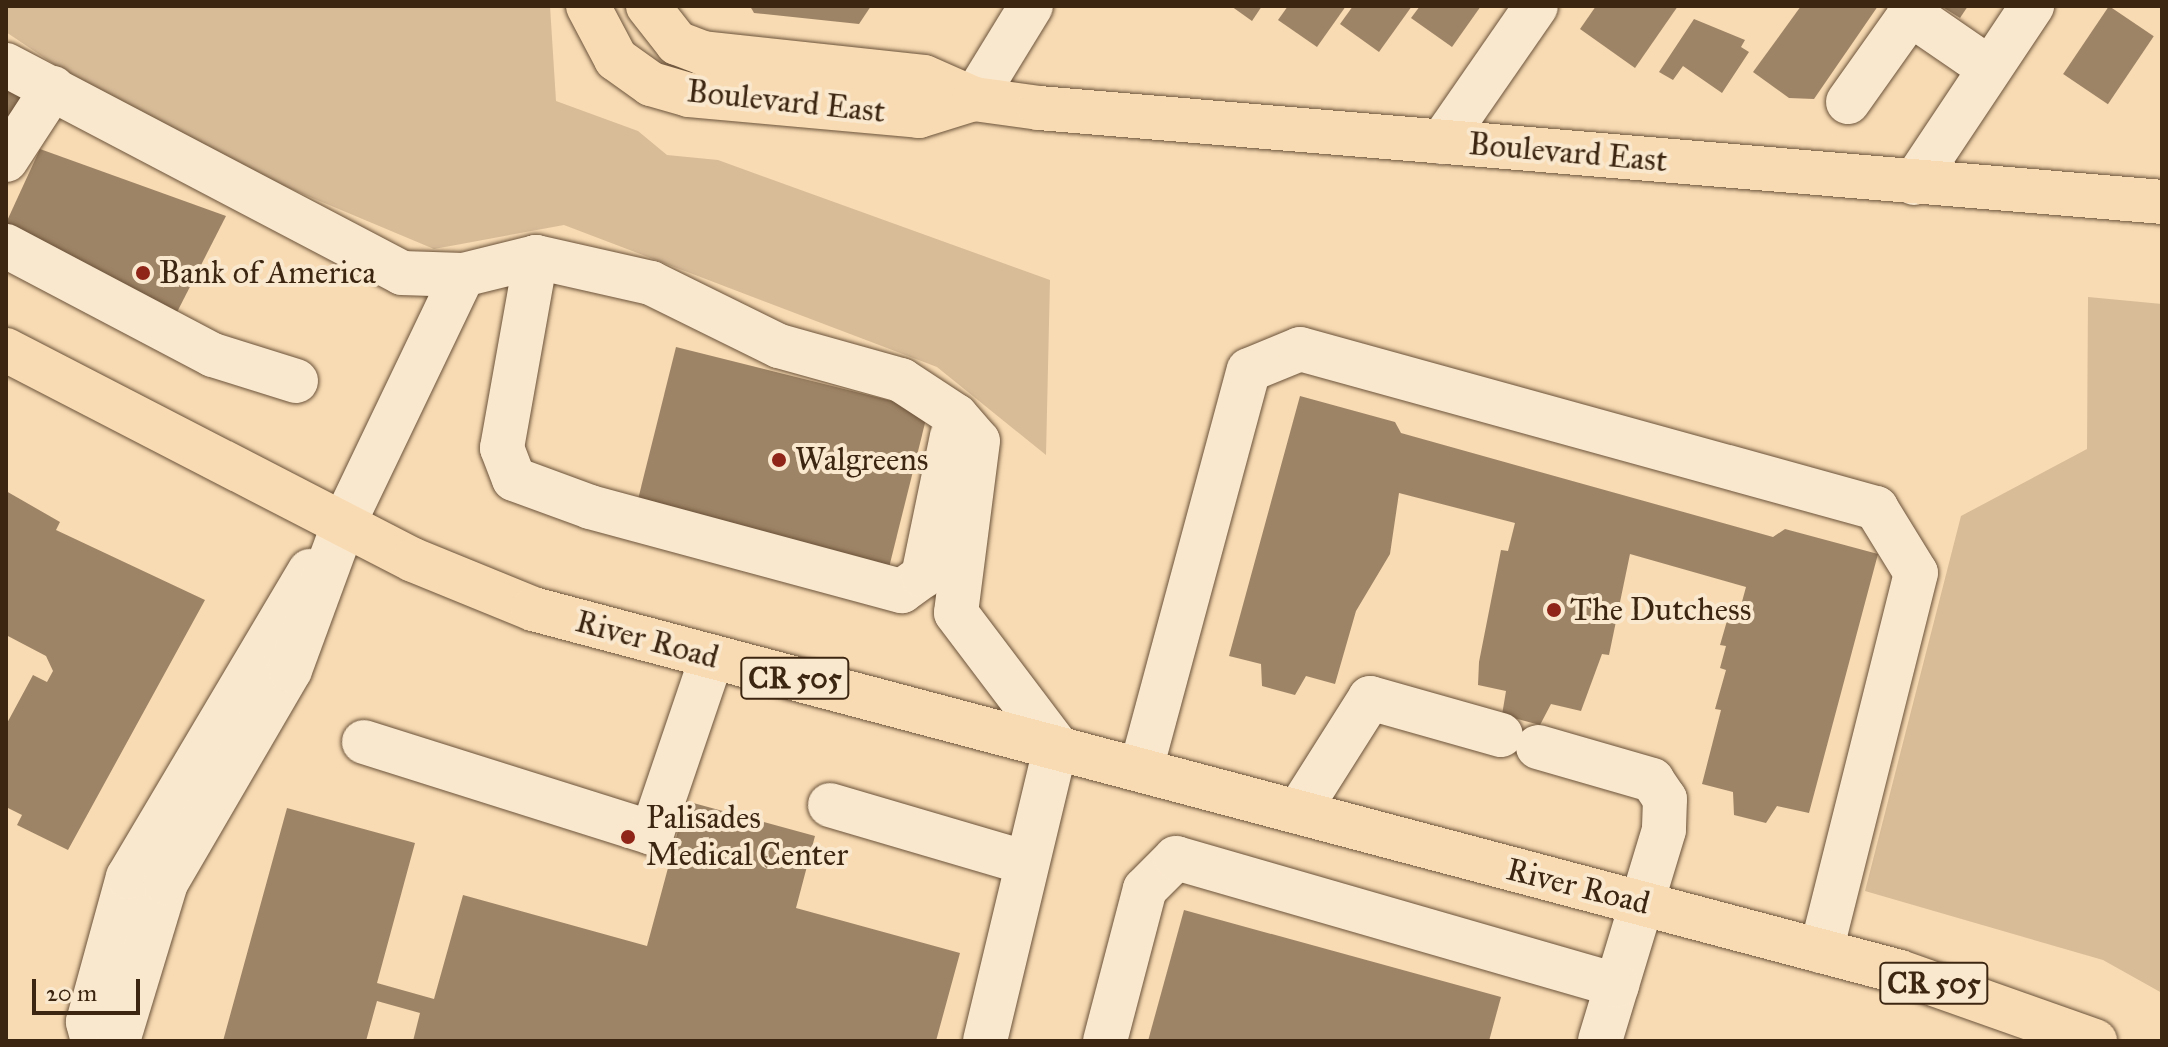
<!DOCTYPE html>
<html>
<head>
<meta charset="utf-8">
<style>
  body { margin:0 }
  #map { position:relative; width:2168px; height:1047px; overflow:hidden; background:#f8dbb3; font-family:"IM FELL Great Primer",serif }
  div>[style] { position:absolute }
  .green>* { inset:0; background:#d8bc98 }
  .building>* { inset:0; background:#9e8466; transform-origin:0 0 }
  .roads { filter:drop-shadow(0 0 2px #6b533a) drop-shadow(0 0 2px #6b533a) }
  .minor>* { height:44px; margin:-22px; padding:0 22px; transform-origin:22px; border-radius:22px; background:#fae8ce }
  .major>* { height:44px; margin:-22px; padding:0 22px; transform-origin:22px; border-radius:22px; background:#f8dbb3 }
  .dots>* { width:22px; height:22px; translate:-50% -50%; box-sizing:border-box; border:4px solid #fae8ce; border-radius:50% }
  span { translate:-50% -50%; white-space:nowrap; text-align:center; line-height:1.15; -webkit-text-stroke:8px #fae8ce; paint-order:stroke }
  .shield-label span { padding:2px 6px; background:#fae8ce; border:2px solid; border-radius:6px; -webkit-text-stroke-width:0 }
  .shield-label { font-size:30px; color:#3c2612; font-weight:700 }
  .street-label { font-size:32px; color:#3c2612 }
  .poi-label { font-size:32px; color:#3c2612 }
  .left { translate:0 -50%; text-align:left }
  .frame { position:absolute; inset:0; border:8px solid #3c2612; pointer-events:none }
  .scale { position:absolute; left:32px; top:979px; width:108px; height:36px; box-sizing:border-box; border:4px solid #3c2612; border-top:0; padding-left:10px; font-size:24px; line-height:28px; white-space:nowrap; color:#3c2612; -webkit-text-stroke:6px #fae8ce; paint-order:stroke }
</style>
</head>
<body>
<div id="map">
  <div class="green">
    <i style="clip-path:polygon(6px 6px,550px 6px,556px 101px,638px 131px,667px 155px,718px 160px,1050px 280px,1046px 455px,937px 367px,564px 225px,434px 249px,153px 131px,6px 32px)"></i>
    <i style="clip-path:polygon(2088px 297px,2162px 304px,2162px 993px,2103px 960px,1865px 891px,1961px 516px,2087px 449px)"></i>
  </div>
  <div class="building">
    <i style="clip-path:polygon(750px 6px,871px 6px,859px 24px,754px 13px)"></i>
    <i style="clip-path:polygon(1231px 6px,1262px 6px,1252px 21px)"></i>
    <i style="clip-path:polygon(1288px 6px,1346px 6px,1317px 47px,1278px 20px)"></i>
    <i style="clip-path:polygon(1353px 6px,1412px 6px,1379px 52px,1340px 24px)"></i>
    <i style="clip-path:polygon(1420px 6px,1481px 6px,1452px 47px,1411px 18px)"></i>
    <i style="clip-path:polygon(1596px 6px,1678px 6px,1635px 68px,1580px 29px)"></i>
    <i style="clip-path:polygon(1801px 6px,1878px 6px,1814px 99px,1789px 98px,1753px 72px)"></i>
    <i style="clip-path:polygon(1941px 6px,1968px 6px,1960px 18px)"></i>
    <i style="left:2109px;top:6px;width:54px;height:82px;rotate:34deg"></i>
    <i style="clip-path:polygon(1694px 19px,1745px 40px,1741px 47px,1749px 52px,1722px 93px,1683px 66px,1673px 80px,1659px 72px)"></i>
    <i style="clip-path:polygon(6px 72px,43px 89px,6px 143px)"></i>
    <i style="clip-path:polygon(40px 149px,226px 216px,172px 322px,6px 223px)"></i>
    <i style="left:676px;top:347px;width:260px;height:169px;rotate:14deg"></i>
    <i style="clip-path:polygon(1300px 396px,1395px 422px,1401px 433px,1773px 537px,1785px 529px,1878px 554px,1809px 813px,1777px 806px,1766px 823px,1734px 815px,1733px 792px,1702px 784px,1721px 710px,1715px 709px,1726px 670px,1720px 668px,1726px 646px,1720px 645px,1731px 607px,1740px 609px,1746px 587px,1630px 554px,1609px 655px,1602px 654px,1581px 711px,1551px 704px,1540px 725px,1502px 715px,1506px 691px,1478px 685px,1479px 662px,1501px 550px,1508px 551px,1515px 523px,1399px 493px,1390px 554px,1356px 611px,1335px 684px,1306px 676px,1295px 695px,1262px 686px,1261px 664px,1229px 656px)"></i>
    <i style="clip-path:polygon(6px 491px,60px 522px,56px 530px,205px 600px,68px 850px,17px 825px,22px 815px,6px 807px,6px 725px,33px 675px,47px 682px,53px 671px,46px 656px,6px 635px)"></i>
    <i style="clip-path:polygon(686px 801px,815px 836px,796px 908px,960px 953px,936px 1041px,413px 1041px,420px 1013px,377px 1001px,366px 1041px,223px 1041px,287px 808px,415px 843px,377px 983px,434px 999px,463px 895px,647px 946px)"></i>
    <i style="clip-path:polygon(1184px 910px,1501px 997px,1489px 1041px,1148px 1041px)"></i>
  </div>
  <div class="roads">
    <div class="minor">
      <i style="left:6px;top:65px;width:447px;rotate:27.7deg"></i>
      <i style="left:402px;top:273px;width:61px;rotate:1.9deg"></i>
      <i style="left:974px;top:99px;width:109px;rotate:-58.5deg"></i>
      <i style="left:1848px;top:102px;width:102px;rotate:-54.6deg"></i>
      <i style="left:1907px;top:19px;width:15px;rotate:11deg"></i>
      <i style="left:1922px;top:22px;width:81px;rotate:34.5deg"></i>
      <i style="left:1442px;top:142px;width:165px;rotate:-55.3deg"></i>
      <i style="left:6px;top:160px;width:86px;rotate:-56.9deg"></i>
      <i style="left:1914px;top:183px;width:213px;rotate:-56.3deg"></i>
      <i style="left:6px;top:246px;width:234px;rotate:27.8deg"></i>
      <i style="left:213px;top:355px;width:87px;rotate:17.4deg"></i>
      <i style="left:536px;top:257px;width:194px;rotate:100.1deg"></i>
      <i style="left:502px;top:448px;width:33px;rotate:69deg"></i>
      <i style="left:514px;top:479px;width:81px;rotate:20.2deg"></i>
      <i style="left:590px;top:507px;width:323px;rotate:15.1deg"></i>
      <i style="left:902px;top:591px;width:26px;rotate:-36deg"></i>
      <i style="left:923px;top:576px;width:143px;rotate:-78.3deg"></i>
      <i style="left:364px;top:742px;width:302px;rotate:17.5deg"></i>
      <i style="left:652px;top:833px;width:186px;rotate:-71.2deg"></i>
      <i style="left:1538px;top:747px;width:119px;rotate:16.1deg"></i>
      <i style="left:1652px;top:780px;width:23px;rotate:56deg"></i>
      <i style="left:1665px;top:799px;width:31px;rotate:92deg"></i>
      <i style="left:1664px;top:830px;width:220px;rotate:106.9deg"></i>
      <i style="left:1141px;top:769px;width:413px;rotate:-74.9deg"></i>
      <i style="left:1249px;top:370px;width:55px;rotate:-22.4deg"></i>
      <i style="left:1300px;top:349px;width:598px;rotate:15.43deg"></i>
      <i style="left:1876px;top:508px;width:76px;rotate:58.4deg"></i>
      <i style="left:1916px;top:573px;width:390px;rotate:104.1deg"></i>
      <i style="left:830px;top:805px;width:205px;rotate:16.4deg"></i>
      <i style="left:1298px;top:812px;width:135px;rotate:-57.7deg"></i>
      <i style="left:1370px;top:698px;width:136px;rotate:15.8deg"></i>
      <i style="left:93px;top:1041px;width:20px;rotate:-105deg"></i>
      <i style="left:88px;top:1022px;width:150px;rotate:-74.6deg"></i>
      <i style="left:128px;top:877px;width:356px;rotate:-59.3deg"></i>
      <i style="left:118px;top:1041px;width:165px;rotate:-73.1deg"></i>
      <i style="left:166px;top:883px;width:246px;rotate:-59.8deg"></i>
      <i style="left:290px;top:670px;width:157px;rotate:-69.8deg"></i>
      <i style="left:344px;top:523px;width:275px;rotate:-64.4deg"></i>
      <i style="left:463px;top:275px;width:75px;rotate:-13.9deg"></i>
      <i style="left:536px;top:257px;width:118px;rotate:12.7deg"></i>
      <i style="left:651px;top:283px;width:143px;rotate:26.2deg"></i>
      <i style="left:779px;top:346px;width:127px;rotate:15.6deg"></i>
      <i style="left:901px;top:380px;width:66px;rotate:33.2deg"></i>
      <i style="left:956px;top:416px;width:33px;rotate:49deg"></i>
      <i style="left:978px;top:441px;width:173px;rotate:97.3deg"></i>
      <i style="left:956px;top:613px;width:166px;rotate:52.9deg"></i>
      <i style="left:1056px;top:745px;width:304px;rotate:103.5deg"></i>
      <i style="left:1105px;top:1041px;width:157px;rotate:-75.3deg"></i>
      <i style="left:1145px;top:889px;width:44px;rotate:-45deg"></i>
      <i style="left:1176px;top:858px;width:459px;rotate:16.1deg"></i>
    </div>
    <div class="major">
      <i style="left:588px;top:6px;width:60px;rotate:62.2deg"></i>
      <i style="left:616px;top:59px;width:43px;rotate:35.5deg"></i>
      <i style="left:651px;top:84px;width:40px;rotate:16deg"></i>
      <i style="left:689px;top:95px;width:231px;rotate:5.2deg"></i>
      <i style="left:919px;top:116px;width:58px;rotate:-17.2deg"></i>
      <i style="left:648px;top:6px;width:47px;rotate:51.9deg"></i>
      <i style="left:677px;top:43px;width:28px;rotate:21deg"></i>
      <i style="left:703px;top:53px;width:222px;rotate:6.2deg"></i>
      <i style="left:924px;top:77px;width:55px;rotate:23.7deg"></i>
      <i style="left:974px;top:99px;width:66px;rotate:7.9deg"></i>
      <i style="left:1039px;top:108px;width:1127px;rotate:4.78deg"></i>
      <i style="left:6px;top:350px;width:458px;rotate:27.3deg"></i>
      <i style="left:413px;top:560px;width:130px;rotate:22.2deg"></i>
      <i style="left:533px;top:609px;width:1414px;rotate:14.87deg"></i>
      <i style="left:1900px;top:972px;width:207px;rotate:19.5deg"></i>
    </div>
  </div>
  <div class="dots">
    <i style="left:143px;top:273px;background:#8f2418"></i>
    <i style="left:779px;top:460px;background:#8f2418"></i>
    <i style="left:1554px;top:610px;background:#8f2418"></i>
    <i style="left:628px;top:837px;background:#8f2418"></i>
  </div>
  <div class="shield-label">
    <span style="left:795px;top:678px">CR 505</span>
    <span style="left:1934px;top:983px">CR 505</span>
  </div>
  <div class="street-label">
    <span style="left:786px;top:102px;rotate:6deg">Boulevard East</span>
    <span style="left:1568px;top:153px;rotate:5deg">Boulevard East</span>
    <span style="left:647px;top:640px;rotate:15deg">River Road</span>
    <span style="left:1578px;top:887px;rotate:14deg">River Road</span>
  </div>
  <div class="poi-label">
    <span class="left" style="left:159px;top:273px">Bank of America</span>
    <span class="left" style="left:795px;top:460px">Walgreens</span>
    <span class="left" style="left:1570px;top:610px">The Dutchess</span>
    <span class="left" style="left:646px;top:837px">Palisades<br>Medical Center</span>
  </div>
  <div class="frame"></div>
  <div class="scale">20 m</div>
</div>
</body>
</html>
